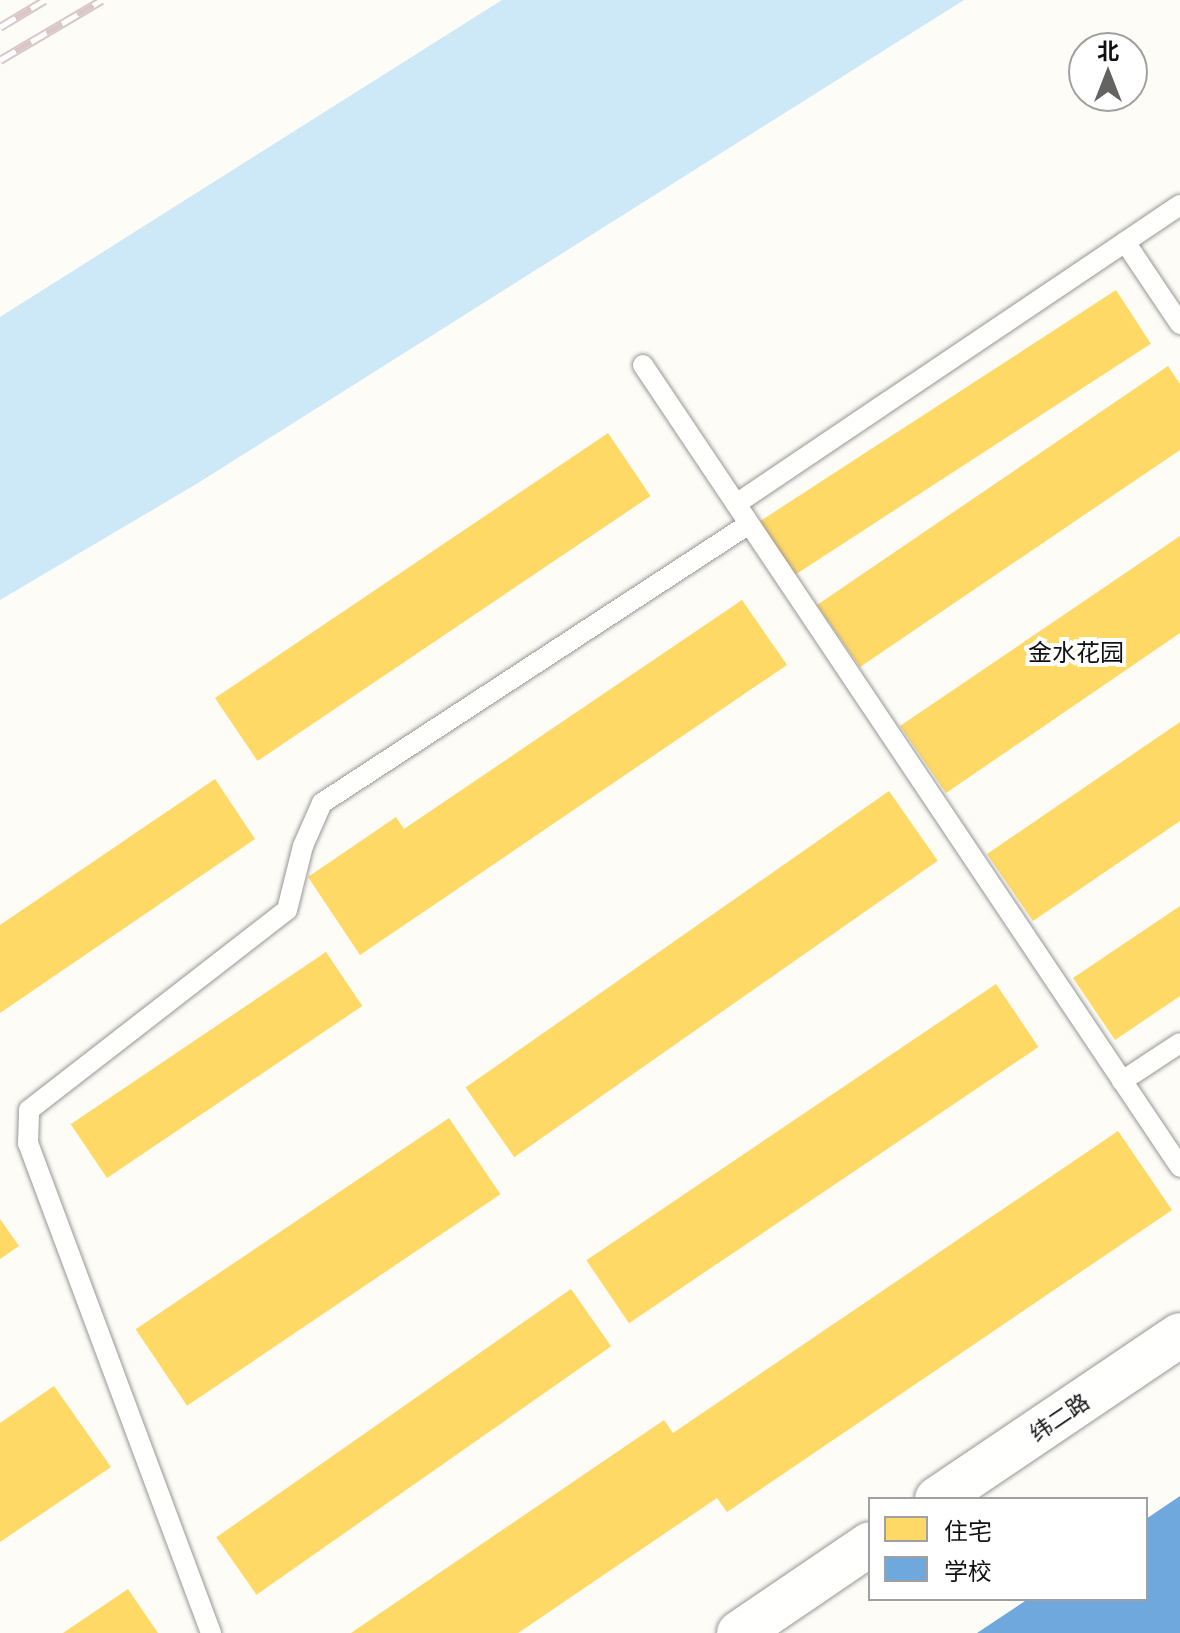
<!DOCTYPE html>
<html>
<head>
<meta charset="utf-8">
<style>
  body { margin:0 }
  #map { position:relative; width:1180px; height:1633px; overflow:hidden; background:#fdfcf7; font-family:"Playfair Display","Noto Sans SC",serif }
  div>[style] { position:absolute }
  .water>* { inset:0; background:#cde8f7 }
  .homes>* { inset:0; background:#ffd966; transform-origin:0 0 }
  .schools>* { inset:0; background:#6fa8dc }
  .roads { filter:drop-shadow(0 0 2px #979795) drop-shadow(0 0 2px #979795) }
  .service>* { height:20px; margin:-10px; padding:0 10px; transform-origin:10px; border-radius:10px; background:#fffffe }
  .tertiary>* { height:44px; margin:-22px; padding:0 22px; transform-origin:22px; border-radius:22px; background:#fffffe }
  .rail>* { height:9px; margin-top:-4.5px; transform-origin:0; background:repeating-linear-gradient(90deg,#fff 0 18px,#d9c6c7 0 36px); box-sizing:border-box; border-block:2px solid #d9c6c7 }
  span { translate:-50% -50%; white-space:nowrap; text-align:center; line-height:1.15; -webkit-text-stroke:8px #fff; paint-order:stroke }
  .street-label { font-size:22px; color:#111 }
  .neighbourhood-label { font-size:24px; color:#111 }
  .legend { position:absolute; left:868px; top:1497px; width:280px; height:104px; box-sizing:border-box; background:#fff; border:2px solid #a0a0a0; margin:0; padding:10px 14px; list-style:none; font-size:24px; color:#111 }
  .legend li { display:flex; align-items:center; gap:16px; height:40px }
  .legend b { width:40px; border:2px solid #a0a0a0 }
  .north { position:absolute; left:1068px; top:32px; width:80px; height:80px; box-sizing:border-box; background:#fff; border:2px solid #a0a0a0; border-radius:50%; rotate:0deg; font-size:22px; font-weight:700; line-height:32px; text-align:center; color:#111 }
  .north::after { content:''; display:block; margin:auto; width:28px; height:36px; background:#646362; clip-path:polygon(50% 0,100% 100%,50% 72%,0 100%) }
</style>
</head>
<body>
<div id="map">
  <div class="water">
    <i style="clip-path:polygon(502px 0,964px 0,198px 483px,0 600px,0 317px)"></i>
  </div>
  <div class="homes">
    <i style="left:1116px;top:290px;width:64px;height:425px;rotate:57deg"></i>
    <i style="clip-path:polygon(1168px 366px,1180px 384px,1180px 450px,860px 667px,817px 605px)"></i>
    <i style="left:608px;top:433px;width:76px;height:474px;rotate:56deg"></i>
    <i style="clip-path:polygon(1180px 536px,1180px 633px,946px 793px,900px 726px)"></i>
    <i style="clip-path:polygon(742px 600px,787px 665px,360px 955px,308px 877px,396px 817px,404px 829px)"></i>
    <i style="clip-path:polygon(1180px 722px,1180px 821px,1033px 921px,987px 854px)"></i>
    <i style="clip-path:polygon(215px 779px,255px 839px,0 1013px,0 925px)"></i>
    <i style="left:889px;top:791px;width:85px;height:517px;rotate:55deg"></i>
    <i style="clip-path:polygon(1180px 906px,1180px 996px,1115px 1040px,1073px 978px)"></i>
    <i style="left:326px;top:952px;width:65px;height:308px;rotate:56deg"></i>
    <i style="left:996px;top:984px;width:76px;height:494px;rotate:56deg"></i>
    <i style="left:449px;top:1118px;width:92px;height:378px;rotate:56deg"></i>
    <i style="clip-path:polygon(1118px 1131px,1172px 1210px,727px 1512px,717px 1498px,518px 1633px,351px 1633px,664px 1420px,673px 1433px)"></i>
    <i style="clip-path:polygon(0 1219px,19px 1246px,0 1259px)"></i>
    <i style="left:571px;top:1289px;width:70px;height:433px;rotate:55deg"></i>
    <i style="clip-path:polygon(54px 1386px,111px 1467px,0 1542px,0 1423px)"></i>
    <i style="clip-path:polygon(128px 1589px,158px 1633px,63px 1633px)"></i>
  </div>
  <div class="schools">
    <i style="clip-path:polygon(1180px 1496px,1180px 1633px,977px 1633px,1028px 1599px,1146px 1599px,1146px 1519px)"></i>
  </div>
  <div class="roads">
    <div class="service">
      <i style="left:1125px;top:242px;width:99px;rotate:56.1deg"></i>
      <i style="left:643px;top:365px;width:965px;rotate:56.19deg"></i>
      <i style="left:736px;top:504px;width:535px;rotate:-33.96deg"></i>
      <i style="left:1122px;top:1081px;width:69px;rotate:-33.2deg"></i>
      <i style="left:211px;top:1633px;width:523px;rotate:-110.48deg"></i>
      <i style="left:28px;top:1143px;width:33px;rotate:-88deg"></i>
      <i style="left:29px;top:1110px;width:326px;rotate:-37.8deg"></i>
      <i style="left:287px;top:910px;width:66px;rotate:-76deg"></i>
      <i style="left:303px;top:846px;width:47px;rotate:-66.2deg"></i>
      <i style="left:322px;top:803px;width:510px;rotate:-33.16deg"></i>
    </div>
    <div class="tertiary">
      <i style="left:937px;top:1499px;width:293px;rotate:-34deg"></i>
      <i style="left:739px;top:1633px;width:158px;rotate:-34.2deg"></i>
    </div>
  </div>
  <div class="rail">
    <i style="left:0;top:27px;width:52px;rotate:-31deg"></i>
    <i style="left:0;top:60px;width:118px;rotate:-30.5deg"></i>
  </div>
  <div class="street-label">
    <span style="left:1059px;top:1417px;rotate:-34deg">纬二路</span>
  </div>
  <div class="neighbourhood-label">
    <span style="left:1076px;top:652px">金水花园</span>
  </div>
  <ul class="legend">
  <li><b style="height:22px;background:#ffd966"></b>住宅</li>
  <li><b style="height:22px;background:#6fa8dc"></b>学校</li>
  </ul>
  <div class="north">北</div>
</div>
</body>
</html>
